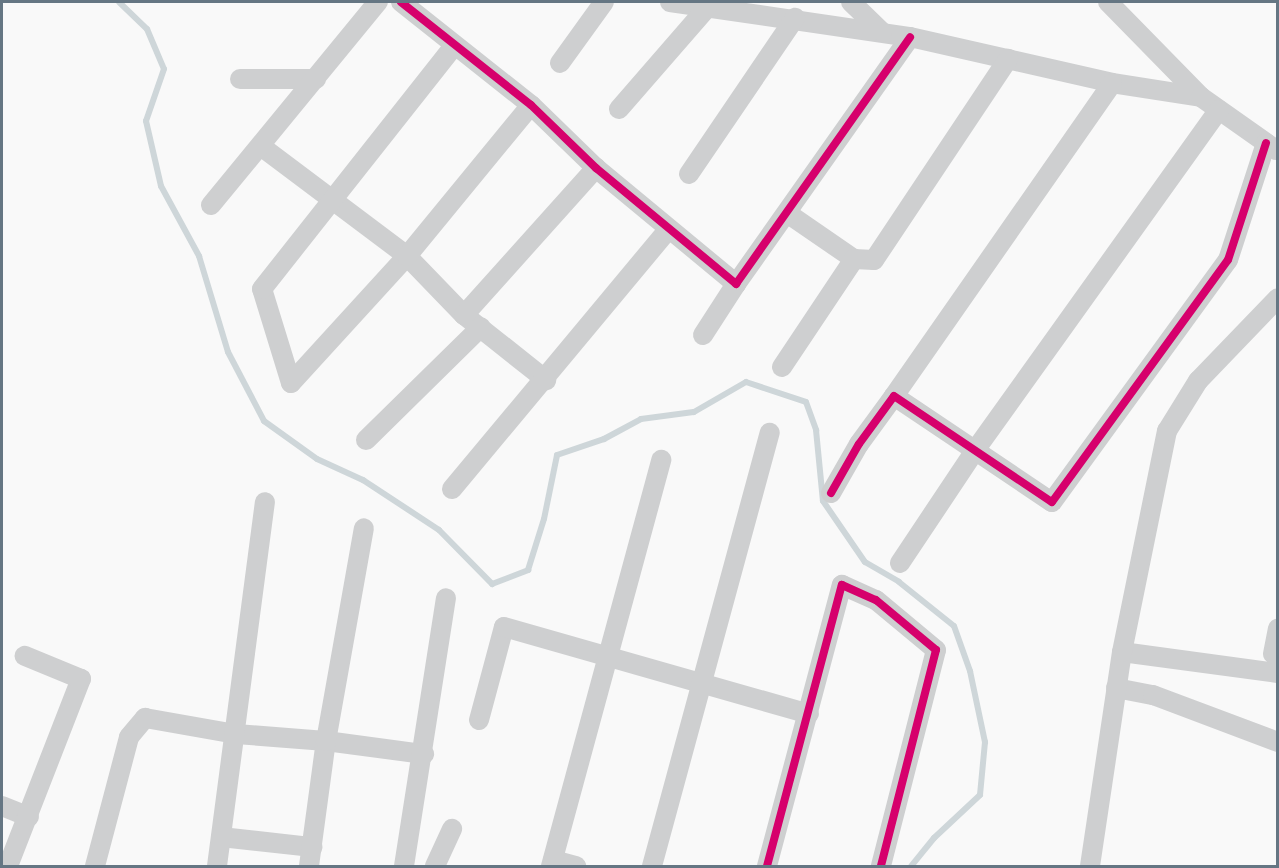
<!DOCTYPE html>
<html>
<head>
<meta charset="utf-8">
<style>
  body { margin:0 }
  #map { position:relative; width:1279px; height:868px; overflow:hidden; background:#f9f9f9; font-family:Karla,sans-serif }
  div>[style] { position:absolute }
  .stream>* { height:6px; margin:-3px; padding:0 3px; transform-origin:3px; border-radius:3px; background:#ced6d9 }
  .street>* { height:20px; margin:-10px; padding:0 10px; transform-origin:10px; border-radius:10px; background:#cecfd0 }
  .cycleway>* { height:8px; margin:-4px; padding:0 4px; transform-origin:4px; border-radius:4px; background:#d6006c }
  span { translate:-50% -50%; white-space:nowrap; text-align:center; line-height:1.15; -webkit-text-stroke:6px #fff; paint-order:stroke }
  .frame { position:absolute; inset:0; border:3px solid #657683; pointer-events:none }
</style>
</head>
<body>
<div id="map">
  <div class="stream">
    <i style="left:119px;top:2px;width:39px;rotate:44deg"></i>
    <i style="left:147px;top:29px;width:43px;rotate:67deg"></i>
    <i style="left:164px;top:69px;width:55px;rotate:109.1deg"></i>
    <i style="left:146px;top:121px;width:67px;rotate:77deg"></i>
    <i style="left:161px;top:186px;width:80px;rotate:61.5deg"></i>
    <i style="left:199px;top:256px;width:100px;rotate:73.2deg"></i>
    <i style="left:228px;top:352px;width:78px;rotate:62.4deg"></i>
    <i style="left:264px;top:421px;width:65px;rotate:35.6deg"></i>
    <i style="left:317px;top:459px;width:51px;rotate:24.5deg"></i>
    <i style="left:363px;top:480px;width:91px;rotate:33.3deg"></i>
    <i style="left:439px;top:530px;width:76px;rotate:45.5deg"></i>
    <i style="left:492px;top:584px;width:39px;rotate:-21deg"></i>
    <i style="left:528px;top:570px;width:53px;rotate:-72.6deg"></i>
    <i style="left:544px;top:519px;width:65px;rotate:-78.5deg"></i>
    <i style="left:557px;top:455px;width:50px;rotate:-18.8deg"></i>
    <i style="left:604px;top:439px;width:42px;rotate:-28.4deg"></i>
    <i style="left:641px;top:419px;width:53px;rotate:-7.5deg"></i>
    <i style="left:694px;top:412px;width:60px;rotate:-30deg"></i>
    <i style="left:746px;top:382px;width:63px;rotate:18.4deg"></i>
    <i style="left:806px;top:402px;width:30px;rotate:70deg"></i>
    <i style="left:816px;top:430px;width:71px;rotate:84.4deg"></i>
    <i style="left:823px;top:501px;width:74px;rotate:55.5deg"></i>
    <i style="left:865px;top:562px;width:39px;rotate:30deg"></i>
    <i style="left:899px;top:582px;width:70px;rotate:38.7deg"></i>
    <i style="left:954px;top:626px;width:48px;rotate:70.4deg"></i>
    <i style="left:970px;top:671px;width:73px;rotate:78.1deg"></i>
    <i style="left:985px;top:742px;width:53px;rotate:95.4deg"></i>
    <i style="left:980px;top:795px;width:63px;rotate:136.9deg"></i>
    <i style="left:934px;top:838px;width:36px;rotate:129deg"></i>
  </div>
  <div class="street">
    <i style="left:401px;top:2px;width:166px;rotate:38.4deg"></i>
    <i style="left:531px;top:105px;width:91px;rotate:44.1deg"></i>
    <i style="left:596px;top:168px;width:182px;rotate:39.6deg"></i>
    <i style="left:736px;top:284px;width:302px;rotate:-54.8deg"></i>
    <i style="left:670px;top:2px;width:243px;rotate:8.3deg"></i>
    <i style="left:910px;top:37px;width:207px;rotate:12.8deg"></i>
    <i style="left:1112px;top:83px;width:90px;rotate:8.9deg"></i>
    <i style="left:851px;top:2px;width:43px;rotate:44.1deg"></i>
    <i style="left:1108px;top:2px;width:133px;rotate:45.6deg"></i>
    <i style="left:1201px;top:97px;width:92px;rotate:35.2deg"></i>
    <i style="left:560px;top:63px;width:75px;rotate:-54.2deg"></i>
    <i style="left:240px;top:79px;width:76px"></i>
    <i style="left:619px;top:109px;width:133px;rotate:-49deg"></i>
    <i style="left:262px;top:147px;width:181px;rotate:36.9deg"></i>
    <i style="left:407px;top:256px;width:82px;rotate:46deg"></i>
    <i style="left:464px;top:315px;width:105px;rotate:38.4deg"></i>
    <i style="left:689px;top:174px;width:189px;rotate:-55.8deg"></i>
    <i style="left:211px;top:205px;width:263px;rotate:-50.6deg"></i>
    <i style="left:787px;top:213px;width:81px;rotate:34.5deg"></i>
    <i style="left:854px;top:259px;width:20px;rotate:3deg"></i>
    <i style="left:874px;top:260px;width:242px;rotate:-56.3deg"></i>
    <i style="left:464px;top:315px;width:198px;rotate:-48.1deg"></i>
    <i style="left:703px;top:335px;width:61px;rotate:-57.1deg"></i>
    <i style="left:782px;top:367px;width:130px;rotate:-56.3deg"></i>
    <i style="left:291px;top:383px;width:98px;rotate:-107.1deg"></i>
    <i style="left:262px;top:289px;width:310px;rotate:-51.7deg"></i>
    <i style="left:291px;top:383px;width:172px;rotate:-47.6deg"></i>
    <i style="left:407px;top:256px;width:195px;rotate:-50.6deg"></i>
    <i style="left:894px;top:396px;width:381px;rotate:-55.1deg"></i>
    <i style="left:366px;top:440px;width:161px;rotate:-44.5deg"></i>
    <i style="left:452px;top:489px;width:337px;rotate:-50.2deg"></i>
    <i style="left:831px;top:493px;width:56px;rotate:-60.3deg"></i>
    <i style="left:859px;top:444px;width:59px;rotate:-53.9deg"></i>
    <i style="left:894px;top:396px;width:190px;rotate:33.9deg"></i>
    <i style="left:1052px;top:502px;width:299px;rotate:-54deg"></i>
    <i style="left:1228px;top:260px;width:123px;rotate:-72deg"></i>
    <i style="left:900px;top:563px;width:137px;rotate:-56.3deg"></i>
    <i style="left:976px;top:449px;width:417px;rotate:-54.4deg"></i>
    <i style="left:1122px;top:652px;width:157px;rotate:7.7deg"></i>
    <i style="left:1273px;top:654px;width:26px;rotate:-79deg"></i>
    <i style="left:1116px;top:688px;width:38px;rotate:11deg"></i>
    <i style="left:1153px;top:695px;width:134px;rotate:20.6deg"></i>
    <i style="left:479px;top:720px;width:96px;rotate:-75deg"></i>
    <i style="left:504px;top:627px;width:317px;rotate:15.9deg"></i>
    <i style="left:2px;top:806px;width:29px;rotate:22deg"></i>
    <i style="left:221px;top:837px;width:92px;rotate:6.3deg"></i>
    <i style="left:553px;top:860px;width:24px;rotate:15deg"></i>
    <i style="left:8px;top:866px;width:201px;rotate:-68.7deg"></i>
    <i style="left:81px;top:679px;width:61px;rotate:-157.7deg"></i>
    <i style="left:95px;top:866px;width:133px;rotate:-75.2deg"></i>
    <i style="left:129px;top:737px;width:25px;rotate:-50deg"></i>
    <i style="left:145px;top:718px;width:92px;rotate:10deg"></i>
    <i style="left:236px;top:734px;width:90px;rotate:4.4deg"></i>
    <i style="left:326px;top:741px;width:99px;rotate:7.6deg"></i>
    <i style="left:217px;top:866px;width:367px;rotate:-82.5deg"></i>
    <i style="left:309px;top:866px;width:126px;rotate:-82.3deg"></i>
    <i style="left:326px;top:741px;width:216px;rotate:-79.9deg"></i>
    <i style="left:404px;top:866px;width:271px;rotate:-81.1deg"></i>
    <i style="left:435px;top:866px;width:41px;rotate:-65.3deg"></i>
    <i style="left:551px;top:866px;width:421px;rotate:-74.8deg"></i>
    <i style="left:652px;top:866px;width:449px;rotate:-74.8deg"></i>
    <i style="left:767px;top:866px;width:291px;rotate:-75.1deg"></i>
    <i style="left:842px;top:585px;width:37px;rotate:24deg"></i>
    <i style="left:876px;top:600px;width:78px;rotate:39.8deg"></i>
    <i style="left:936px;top:650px;width:223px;rotate:104.3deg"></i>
    <i style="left:1090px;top:866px;width:216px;rotate:-81.5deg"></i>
    <i style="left:1122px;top:652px;width:226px;rotate:-78.5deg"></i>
    <i style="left:1167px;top:431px;width:59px;rotate:-58.2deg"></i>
    <i style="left:1198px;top:381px;width:115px;rotate:-46.1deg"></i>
  </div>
  <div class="cycleway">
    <i style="left:401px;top:2px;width:166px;rotate:38.4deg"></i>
    <i style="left:531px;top:105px;width:91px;rotate:44.1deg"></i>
    <i style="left:596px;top:168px;width:182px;rotate:39.6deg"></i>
    <i style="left:736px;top:284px;width:302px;rotate:-54.8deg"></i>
    <i style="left:831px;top:493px;width:56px;rotate:-60.3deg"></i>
    <i style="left:859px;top:444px;width:59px;rotate:-53.9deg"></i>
    <i style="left:894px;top:396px;width:190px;rotate:33.9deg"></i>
    <i style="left:1052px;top:502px;width:299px;rotate:-54deg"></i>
    <i style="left:1228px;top:260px;width:123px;rotate:-72deg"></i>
    <i style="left:767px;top:866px;width:291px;rotate:-75.1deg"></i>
    <i style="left:842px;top:585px;width:37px;rotate:24deg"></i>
    <i style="left:876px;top:600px;width:78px;rotate:39.8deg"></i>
    <i style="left:936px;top:650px;width:223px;rotate:104.3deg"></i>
  </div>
  <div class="frame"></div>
</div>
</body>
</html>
